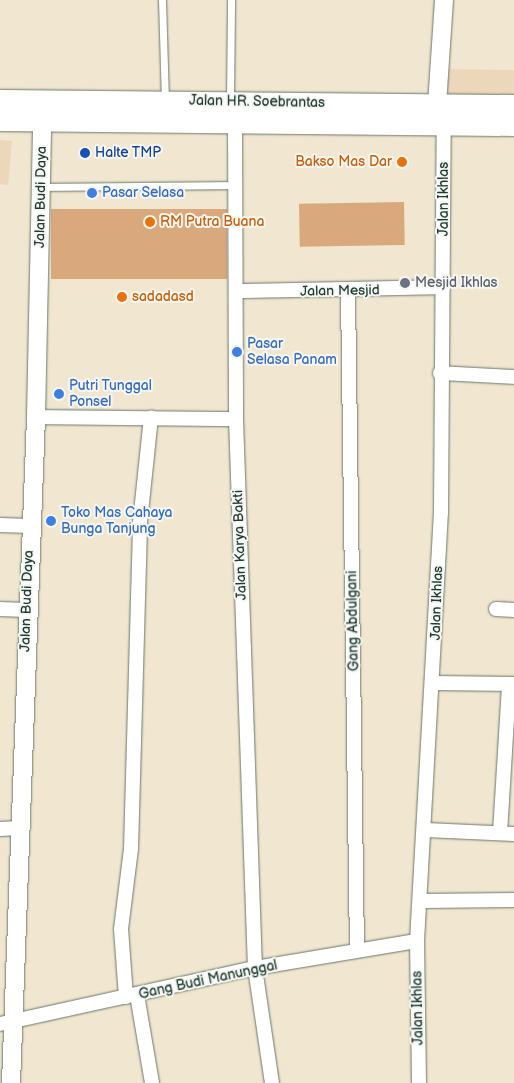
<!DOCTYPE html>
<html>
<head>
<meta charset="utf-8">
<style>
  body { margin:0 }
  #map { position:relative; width:514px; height:1083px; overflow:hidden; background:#f1e7d1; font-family:"Balsamiq Sans",sans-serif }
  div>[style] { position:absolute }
  .built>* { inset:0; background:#edd7bb; transform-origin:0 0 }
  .building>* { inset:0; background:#d9a87d; transform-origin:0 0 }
  .roads { filter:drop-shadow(0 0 1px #68786b) drop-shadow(0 0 1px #68786b) }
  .service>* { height:7px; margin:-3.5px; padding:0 3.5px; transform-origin:3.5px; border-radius:3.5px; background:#fff }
  .minor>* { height:14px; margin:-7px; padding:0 7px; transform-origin:7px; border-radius:7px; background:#fff }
  .tertiary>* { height:18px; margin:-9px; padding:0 9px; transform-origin:9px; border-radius:9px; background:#fff }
  .primary>* { height:21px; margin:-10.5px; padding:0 10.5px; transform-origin:10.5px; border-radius:10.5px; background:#fff }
  .dots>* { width:14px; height:14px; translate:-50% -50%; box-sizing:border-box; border:2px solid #f6f6f2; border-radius:50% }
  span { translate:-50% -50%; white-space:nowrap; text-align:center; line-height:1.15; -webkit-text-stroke:4px #f6f6f2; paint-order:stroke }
  .street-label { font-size:14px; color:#1f3d34 }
  .transit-label { font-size:14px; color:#164399 }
  .left { translate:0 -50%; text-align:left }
  .food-label { font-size:14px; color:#c56008 }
  .right { translate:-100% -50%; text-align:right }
  .shop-label { font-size:14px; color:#366cbe }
  .worship-label { font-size:14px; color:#5b616d }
</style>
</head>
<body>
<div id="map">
  <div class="built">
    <i style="left:447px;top:69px;width:67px;height:27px;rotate:1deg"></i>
    <i style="left:0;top:140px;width:12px;height:44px;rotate:5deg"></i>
  </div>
  <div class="building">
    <i style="left:404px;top:202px;width:43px;height:105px;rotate:89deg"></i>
    <i style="left:51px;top:209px;width:176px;height:70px"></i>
  </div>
  <div class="roads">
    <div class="service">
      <i style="left:162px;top:0;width:101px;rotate:88.3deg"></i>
      <i style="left:230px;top:100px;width:100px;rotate:-89.4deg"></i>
      <i style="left:42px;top:187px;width:194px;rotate:-0.6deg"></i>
    </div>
    <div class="minor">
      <i style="left:235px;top:122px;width:297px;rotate:89.8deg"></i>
      <i style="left:236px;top:419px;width:549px;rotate:88.02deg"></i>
      <i style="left:255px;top:968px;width:116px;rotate:81.6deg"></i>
      <i style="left:237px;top:291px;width:206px;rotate:-1.1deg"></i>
      <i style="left:348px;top:292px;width:658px;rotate:89.22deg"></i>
      <i style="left:440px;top:373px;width:74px;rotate:3.1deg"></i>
      <i style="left:36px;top:417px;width:200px;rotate:0.6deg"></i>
      <i style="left:0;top:525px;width:30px;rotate:2deg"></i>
      <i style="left:0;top:609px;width:26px;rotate:2deg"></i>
      <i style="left:496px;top:609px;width:18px;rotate:3deg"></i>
      <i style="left:434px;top:683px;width:80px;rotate:0.7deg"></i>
      <i style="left:0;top:829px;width:20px;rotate:-3deg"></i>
      <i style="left:426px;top:830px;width:88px;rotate:2.6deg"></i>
      <i style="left:500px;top:833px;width:149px;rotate:-86.5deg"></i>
      <i style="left:422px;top:901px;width:92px;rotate:-0.6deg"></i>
      <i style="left:137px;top:995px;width:89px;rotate:80.3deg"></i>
      <i style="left:126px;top:997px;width:68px;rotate:-94.2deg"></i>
      <i style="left:121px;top:929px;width:81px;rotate:-82.9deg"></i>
      <i style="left:131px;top:849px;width:327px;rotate:-88.4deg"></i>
      <i style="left:140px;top:522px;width:105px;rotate:-84deg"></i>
      <i style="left:0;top:1024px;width:261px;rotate:-12.4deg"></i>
      <i style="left:255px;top:968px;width:164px;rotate:-9.5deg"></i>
      <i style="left:419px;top:1083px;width:142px;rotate:-90.8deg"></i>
      <i style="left:417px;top:941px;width:430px;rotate:-86.8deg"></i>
      <i style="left:441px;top:512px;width:389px;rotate:-89.6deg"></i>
    </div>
    <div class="tertiary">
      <i style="left:437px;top:105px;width:105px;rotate:-86.2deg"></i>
      <i style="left:11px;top:1083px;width:666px;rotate:-87.85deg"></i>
      <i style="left:36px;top:417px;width:297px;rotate:-88.8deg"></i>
    </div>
    <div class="primary">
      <i style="left:0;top:100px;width:514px;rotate:0.56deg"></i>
      <i style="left:0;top:120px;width:514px;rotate:0.56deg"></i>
    </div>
  </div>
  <div class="dots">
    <i style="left:85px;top:153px;background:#1a4fb4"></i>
    <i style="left:402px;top:162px;background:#e8710a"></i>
    <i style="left:92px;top:193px;background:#3f7fe0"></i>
    <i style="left:150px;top:222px;background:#e8710a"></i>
    <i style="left:405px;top:283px;background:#6b7280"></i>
    <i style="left:122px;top:297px;background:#e8710a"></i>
    <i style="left:237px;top:352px;background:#3f7fe0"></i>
    <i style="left:59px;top:394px;background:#3f7fe0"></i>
    <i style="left:51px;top:521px;background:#3f7fe0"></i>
  </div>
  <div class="street-label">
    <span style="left:257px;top:102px;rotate:1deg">Jalan HR. Soebrantas</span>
    <span style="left:41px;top:197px;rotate:-89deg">Jalan Budi Daya</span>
    <span style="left:444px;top:199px;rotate:-90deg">Jalan Ikhlas</span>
    <span style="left:340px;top:291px;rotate:-1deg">Jalan Mesjid</span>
    <span style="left:240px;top:545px;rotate:-92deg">Jalan Karya Bakti</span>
    <span style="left:27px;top:601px;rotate:-88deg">Jalan Budi Daya</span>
    <span style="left:437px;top:603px;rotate:-88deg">Jalan Ikhlas</span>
    <span style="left:353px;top:621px;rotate:-91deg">Gang Abdulgani</span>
    <span style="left:208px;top:980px;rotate:-12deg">Gang Budi Manunggal</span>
    <span style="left:418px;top:1008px;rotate:-91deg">Jalan Ikhlas</span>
  </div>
  <div class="transit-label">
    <span class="left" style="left:95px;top:153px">Halte TMP</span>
  </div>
  <div class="food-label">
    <span class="right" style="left:392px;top:162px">Bakso Mas Dar</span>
    <span class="left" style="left:160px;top:222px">RM Putra Buana</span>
    <span class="left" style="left:132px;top:297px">sadadasd</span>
  </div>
  <div class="shop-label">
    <span class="left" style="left:102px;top:193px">Pasar Selasa</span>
    <span class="left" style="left:247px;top:352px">Pasar<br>Selasa Panam</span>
    <span class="left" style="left:69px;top:394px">Putri Tunggal<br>Ponsel</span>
    <span class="left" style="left:61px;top:521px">Toko Mas Cahaya<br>Bunga Tanjung</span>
  </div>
  <div class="worship-label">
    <span class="left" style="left:415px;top:283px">Mesjid Ikhlas</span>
  </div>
</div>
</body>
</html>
